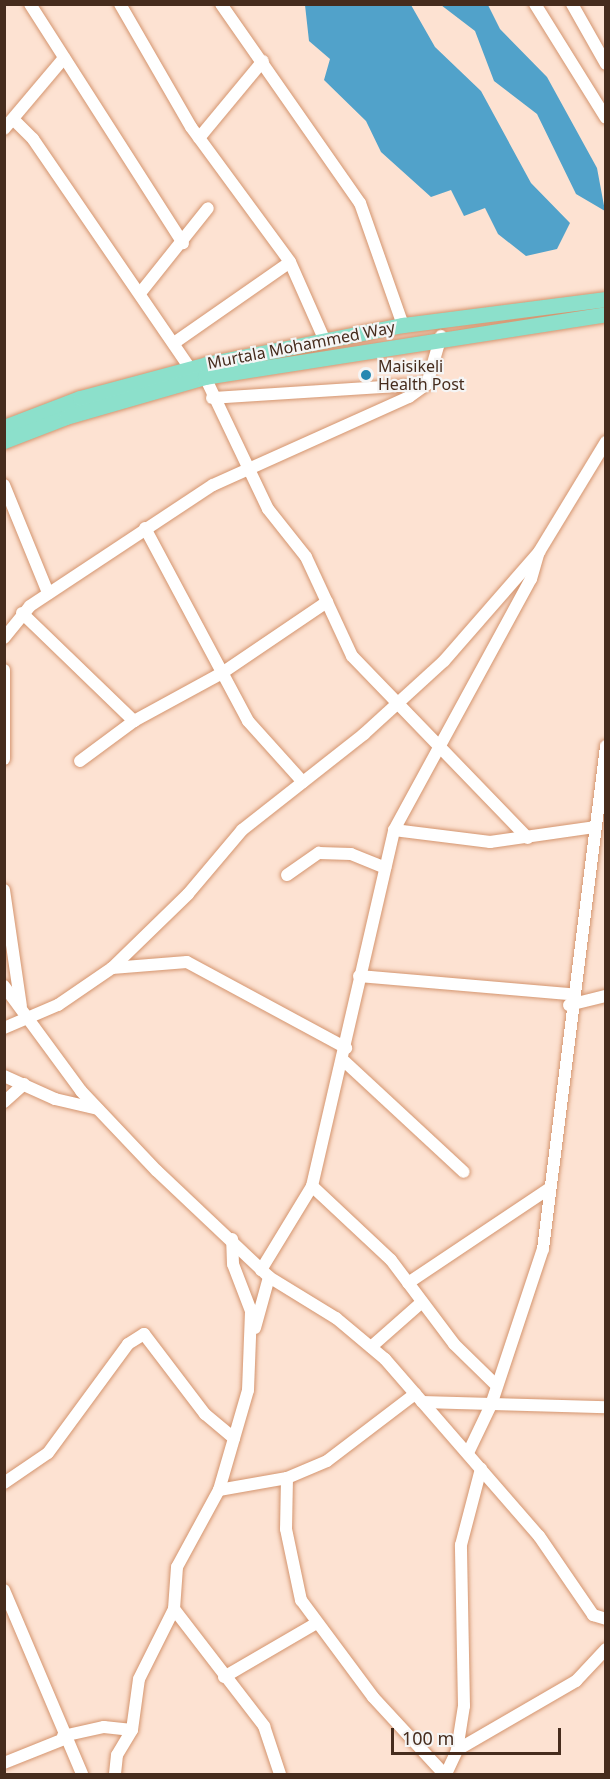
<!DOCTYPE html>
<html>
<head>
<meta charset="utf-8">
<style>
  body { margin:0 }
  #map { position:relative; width:610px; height:1779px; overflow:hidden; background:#fde2d2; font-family:"Noto Sans",sans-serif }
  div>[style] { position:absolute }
  .water>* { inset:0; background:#51a2ca }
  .roads { filter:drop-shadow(0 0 2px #d4956f) drop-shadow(0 0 2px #d4956f) }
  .minor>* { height:12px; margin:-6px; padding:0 6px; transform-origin:6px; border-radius:6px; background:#fff }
  .major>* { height:15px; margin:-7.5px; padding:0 7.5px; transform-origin:7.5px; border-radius:7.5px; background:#8ce0cb }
  .dots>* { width:16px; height:16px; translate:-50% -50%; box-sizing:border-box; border:3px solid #f5f5f5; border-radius:50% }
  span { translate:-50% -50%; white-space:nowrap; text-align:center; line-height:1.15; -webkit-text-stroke:4.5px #f5f5f5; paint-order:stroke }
  .street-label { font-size:16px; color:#462c1d }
  .poi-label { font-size:16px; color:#462c1d }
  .left { translate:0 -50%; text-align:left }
  .frame { position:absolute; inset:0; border:6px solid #462c1d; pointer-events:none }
  .scale { position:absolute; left:391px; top:1728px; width:170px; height:27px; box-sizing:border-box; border:3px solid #462c1d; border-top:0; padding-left:8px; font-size:18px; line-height:21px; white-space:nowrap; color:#462c1d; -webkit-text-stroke:4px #f5f5f5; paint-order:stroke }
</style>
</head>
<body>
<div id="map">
  <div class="water">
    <i style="clip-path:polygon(305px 5px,411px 5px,435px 47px,481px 91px,531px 183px,570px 223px,557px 249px,526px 256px,498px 234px,485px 208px,464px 216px,451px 190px,431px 197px,381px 152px,366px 121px,324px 80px,330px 59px,309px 41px)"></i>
    <i style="clip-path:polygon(441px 5px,488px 5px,500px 29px,547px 77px,597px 168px,605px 211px,576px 194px,537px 114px,494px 81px,475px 31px)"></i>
  </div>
  <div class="roads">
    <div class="minor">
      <i style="left:30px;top:4px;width:284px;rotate:57.4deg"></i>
      <i style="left:120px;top:4px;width:142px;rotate:60deg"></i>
      <i style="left:191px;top:127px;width:167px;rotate:53.7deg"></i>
      <i style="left:290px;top:262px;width:86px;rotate:66.1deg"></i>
      <i style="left:221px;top:4px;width:243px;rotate:55.1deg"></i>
      <i style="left:360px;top:203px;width:129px;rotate:70.6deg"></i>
      <i style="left:535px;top:4px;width:134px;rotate:58.1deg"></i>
      <i style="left:572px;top:4px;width:69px;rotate:60.5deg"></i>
      <i style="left:14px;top:120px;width:27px;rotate:45deg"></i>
      <i style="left:33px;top:139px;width:278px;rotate:55.6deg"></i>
      <i style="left:4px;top:129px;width:93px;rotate:-49.8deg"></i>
      <i style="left:199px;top:138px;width:100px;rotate:-50.3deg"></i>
      <i style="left:141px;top:292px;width:107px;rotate:-51.4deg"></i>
      <i style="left:174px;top:343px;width:141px;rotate:-34.9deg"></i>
      <i style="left:205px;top:377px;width:146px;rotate:64.5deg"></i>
      <i style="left:268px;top:509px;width:61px;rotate:51.6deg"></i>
      <i style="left:306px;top:557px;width:109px;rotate:65.1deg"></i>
      <i style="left:352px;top:656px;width:253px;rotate:46deg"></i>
      <i style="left:212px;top:398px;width:215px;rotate:-3.7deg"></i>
      <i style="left:4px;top:485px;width:117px;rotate:67.8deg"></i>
      <i style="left:145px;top:528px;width:219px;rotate:61.9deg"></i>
      <i style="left:248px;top:721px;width:82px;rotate:48deg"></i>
      <i style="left:22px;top:613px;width:156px;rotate:44deg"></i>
      <i style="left:134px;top:721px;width:100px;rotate:-28.6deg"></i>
      <i style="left:222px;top:673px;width:127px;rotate:-34.1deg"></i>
      <i style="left:4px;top:638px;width:41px;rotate:-50.9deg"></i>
      <i style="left:30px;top:606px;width:219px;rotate:-33.5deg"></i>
      <i style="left:213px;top:485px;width:215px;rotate:-24.2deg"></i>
      <i style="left:409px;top:397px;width:22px;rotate:-36deg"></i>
      <i style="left:427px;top:384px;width:50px;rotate:-73.7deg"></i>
      <i style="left:4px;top:670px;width:89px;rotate:90deg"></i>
      <i style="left:80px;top:761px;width:67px;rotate:-36.5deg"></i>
      <i style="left:394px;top:830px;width:97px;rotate:7.1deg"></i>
      <i style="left:490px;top:842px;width:107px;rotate:-8.1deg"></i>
      <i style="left:287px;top:875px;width:39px;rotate:-35deg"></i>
      <i style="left:319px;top:853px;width:32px;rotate:2deg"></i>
      <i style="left:351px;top:854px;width:37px;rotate:22deg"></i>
      <i style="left:4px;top:890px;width:117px;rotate:81.7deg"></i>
      <i style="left:112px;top:968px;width:75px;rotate:-4.6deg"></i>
      <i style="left:187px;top:962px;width:181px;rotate:28.4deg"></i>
      <i style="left:359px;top:976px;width:213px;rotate:4.9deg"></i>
      <i style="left:4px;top:986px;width:130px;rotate:53.7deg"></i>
      <i style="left:81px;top:1091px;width:110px;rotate:46.5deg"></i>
      <i style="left:157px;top:1171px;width:154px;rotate:43.4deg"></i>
      <i style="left:269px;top:1277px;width:79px;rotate:31.5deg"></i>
      <i style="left:336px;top:1318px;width:64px;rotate:39.9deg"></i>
      <i style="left:385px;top:1359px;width:235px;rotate:49deg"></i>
      <i style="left:539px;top:1536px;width:96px;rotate:55.6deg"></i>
      <i style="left:593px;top:1615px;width:14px;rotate:17deg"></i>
      <i style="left:569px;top:1005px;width:38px;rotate:-14deg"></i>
      <i style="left:4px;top:1028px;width:59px;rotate:-23.1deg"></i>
      <i style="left:58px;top:1005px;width:65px;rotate:-34.4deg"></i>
      <i style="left:112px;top:968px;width:106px;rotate:-44.2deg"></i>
      <i style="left:188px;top:894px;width:84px;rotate:-49.8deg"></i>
      <i style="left:242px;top:830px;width:155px;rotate:-38.2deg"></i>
      <i style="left:364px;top:734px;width:108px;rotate:-42.4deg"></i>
      <i style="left:444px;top:661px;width:145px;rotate:-48.9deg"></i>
      <i style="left:539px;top:552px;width:129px;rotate:-58.7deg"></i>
      <i style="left:344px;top:1061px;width:163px;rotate:42.8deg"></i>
      <i style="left:4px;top:1076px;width:56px;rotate:24.3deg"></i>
      <i style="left:55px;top:1099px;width:44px;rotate:13.1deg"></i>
      <i style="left:4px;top:1102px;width:27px;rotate:-42deg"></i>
      <i style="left:312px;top:1186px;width:108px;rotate:43.1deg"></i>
      <i style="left:391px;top:1260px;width:105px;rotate:53.1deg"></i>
      <i style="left:454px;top:1344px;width:59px;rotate:44.3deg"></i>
      <i style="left:261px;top:1270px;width:98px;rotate:-58.7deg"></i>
      <i style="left:312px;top:1186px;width:365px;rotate:-77deg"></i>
      <i style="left:394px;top:830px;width:286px;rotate:-61.4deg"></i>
      <i style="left:531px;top:579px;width:26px;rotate:-74deg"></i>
      <i style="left:408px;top:1283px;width:171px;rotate:-33.8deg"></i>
      <i style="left:255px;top:1328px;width:53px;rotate:-74.6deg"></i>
      <i style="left:371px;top:1347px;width:68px;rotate:-41.4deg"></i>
      <i style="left:422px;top:1402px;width:184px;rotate:1.6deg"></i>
      <i style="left:468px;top:1453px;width:53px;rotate:-64.4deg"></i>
      <i style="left:491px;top:1405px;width:164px;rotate:-71.6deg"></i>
      <i style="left:543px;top:1249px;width:507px;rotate:-82.86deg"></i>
      <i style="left:287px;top:1478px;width:51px;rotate:91.1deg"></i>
      <i style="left:286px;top:1529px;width:73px;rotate:78.1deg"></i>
      <i style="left:301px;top:1600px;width:121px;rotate:53.4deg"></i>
      <i style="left:373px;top:1697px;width:105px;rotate:47.3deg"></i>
      <i style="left:4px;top:1483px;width:53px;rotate:-34.3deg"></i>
      <i style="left:48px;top:1453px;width:135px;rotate:-53.7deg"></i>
      <i style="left:128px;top:1344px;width:19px;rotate:-32deg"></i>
      <i style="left:144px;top:1334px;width:101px;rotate:52.7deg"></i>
      <i style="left:205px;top:1414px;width:38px;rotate:40deg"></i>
      <i style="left:219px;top:1490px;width:69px;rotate:-10deg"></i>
      <i style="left:287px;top:1478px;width:43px;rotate:-23deg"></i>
      <i style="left:327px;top:1461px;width:111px;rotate:-37.3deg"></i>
      <i style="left:4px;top:1590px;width:200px;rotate:67deg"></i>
      <i style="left:174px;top:1609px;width:148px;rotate:52.4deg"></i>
      <i style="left:264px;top:1726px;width:51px;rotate:71.6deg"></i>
      <i style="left:224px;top:1677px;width:105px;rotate:-30.2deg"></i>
      <i style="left:63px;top:1736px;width:42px;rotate:-12.4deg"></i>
      <i style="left:104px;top:1727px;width:28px;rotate:6deg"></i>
      <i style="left:457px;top:1750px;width:138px;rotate:-30.1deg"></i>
      <i style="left:576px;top:1681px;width:44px;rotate:-46.8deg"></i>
      <i style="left:4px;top:1763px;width:65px;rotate:-21.8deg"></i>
      <i style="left:115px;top:1774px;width:19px;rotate:-84deg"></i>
      <i style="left:117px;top:1755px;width:29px;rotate:-59deg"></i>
      <i style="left:132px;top:1730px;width:51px;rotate:-82.2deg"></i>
      <i style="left:139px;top:1679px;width:78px;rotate:-63.4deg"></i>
      <i style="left:174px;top:1609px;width:42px;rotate:-85.9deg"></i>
      <i style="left:177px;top:1567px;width:88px;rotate:-61.4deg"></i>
      <i style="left:219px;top:1490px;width:104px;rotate:-73.8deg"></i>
      <i style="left:248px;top:1390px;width:79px;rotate:-87.8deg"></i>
      <i style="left:251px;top:1311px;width:50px;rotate:-111deg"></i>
      <i style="left:233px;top:1264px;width:25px;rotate:-92deg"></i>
      <i style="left:446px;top:1774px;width:26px;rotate:-65deg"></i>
      <i style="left:457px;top:1750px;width:45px;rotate:-81deg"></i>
      <i style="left:464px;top:1706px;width:161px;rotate:-91.1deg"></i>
      <i style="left:461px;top:1545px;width:79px;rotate:-75.3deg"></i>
    </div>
    <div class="major">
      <i style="left:4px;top:427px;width:81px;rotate:-20.9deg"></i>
      <i style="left:80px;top:398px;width:131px;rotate:-15deg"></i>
      <i style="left:207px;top:364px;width:200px;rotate:-11.3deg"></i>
      <i style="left:403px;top:325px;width:205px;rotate:-7.3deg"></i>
      <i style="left:4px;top:441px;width:66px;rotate:-21.2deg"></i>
      <i style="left:66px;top:417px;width:145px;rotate:-16.1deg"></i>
      <i style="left:205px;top:377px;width:406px;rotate:-8.9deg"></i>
    </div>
  </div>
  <div class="dots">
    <i style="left:366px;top:375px;background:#2587b1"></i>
  </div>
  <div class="street-label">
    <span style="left:301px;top:345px;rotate:-11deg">Murtala Mohammed Way</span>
  </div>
  <div class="poi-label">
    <span class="left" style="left:378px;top:375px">Maisikeli<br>Health Post</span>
  </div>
  <div class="frame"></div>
  <div class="scale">100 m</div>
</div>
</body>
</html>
